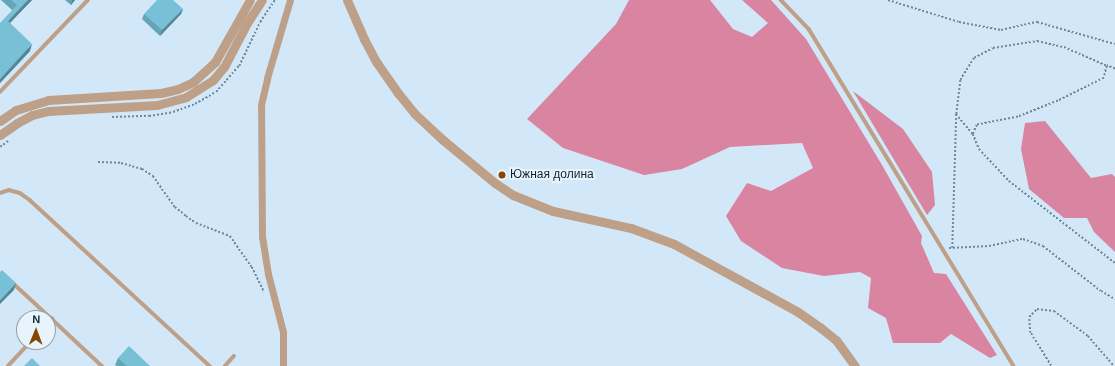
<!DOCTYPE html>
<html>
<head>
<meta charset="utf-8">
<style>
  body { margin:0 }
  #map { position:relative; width:1115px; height:366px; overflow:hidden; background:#d2e8f8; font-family:Arial,sans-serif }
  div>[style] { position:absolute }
  .forest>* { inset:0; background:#d984a0 }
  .path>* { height:1.5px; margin-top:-0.75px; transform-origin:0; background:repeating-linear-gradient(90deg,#728897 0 2px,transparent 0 4px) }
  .service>* { height:3.5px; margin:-1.75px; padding:0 1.75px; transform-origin:1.75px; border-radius:1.75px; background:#bea088 }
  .minor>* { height:7px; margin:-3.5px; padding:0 3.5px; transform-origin:3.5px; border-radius:3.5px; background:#bea088 }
  .tertiary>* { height:9px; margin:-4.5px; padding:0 4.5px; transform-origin:4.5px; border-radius:4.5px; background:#bea088 }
  .wall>* { inset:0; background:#66a5b8 }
  .shaded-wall>* { inset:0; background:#538696 }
  .building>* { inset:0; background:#77c0d6 }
  .dots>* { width:11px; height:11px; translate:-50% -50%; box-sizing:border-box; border:2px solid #e8f3fb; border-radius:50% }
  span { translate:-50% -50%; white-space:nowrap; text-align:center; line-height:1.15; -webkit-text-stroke:4px #e8f3fb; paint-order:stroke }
  .poi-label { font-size:12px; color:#0f2634 }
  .left { translate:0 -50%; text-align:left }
  .north { position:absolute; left:16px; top:310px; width:40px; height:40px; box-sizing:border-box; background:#e8f3fb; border:1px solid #91a1ab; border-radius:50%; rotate:1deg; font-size:11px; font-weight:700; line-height:16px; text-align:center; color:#0f2634 }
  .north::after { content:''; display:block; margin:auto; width:14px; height:18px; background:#844703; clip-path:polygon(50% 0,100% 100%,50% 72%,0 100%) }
</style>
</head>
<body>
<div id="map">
  <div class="forest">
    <i style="clip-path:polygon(629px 0,710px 0,733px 29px,752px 37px,768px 23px,742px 0,771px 0,806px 39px,882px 165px,922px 236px,921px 243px,934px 273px,946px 274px,997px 355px,990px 358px,951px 334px,940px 343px,893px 343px,886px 318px,868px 308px,871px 278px,860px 272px,824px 276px,782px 268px,741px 241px,726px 216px,747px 183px,771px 191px,813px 168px,802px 143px,730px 147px,682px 169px,644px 175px,563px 148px,527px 119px,616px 24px)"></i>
    <i style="clip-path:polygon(853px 91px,903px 129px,932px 172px,935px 205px,927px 215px)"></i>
    <i style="clip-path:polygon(1045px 121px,1091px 178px,1112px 174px,1115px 177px,1115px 252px,1094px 232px,1087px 218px,1064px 218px,1029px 189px,1021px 149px,1025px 123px)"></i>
  </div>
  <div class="path">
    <i style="left:888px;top:0;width:74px;rotate:17.2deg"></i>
    <i style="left:959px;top:22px;width:43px;rotate:10.8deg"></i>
    <i style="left:1001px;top:30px;width:37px;rotate:-13deg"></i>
    <i style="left:1037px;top:22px;width:81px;rotate:15.8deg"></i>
    <i style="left:1115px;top:69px;width:9px;rotate:-159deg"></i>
    <i style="left:1107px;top:66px;width:12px;rotate:104deg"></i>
    <i style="left:1104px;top:78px;width:51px;rotate:153.4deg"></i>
    <i style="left:1058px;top:101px;width:43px;rotate:158.2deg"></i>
    <i style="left:1018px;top:117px;width:42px;rotate:169deg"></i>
    <i style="left:977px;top:125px;width:10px;rotate:114deg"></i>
    <i style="left:973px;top:134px;width:16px;rotate:68deg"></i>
    <i style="left:979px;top:149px;width:44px;rotate:46.8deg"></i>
    <i style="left:1009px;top:181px;width:134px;rotate:37.7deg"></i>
    <i style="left:956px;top:114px;width:26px;rotate:50deg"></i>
    <i style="left:112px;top:117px;width:37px;rotate:-2deg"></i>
    <i style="left:149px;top:116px;width:24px;rotate:-9deg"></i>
    <i style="left:173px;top:112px;width:23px;rotate:-20deg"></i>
    <i style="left:195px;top:104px;width:24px;rotate:-30deg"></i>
    <i style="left:216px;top:92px;width:35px;rotate:-49deg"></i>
    <i style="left:239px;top:66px;width:49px;rotate:-64.5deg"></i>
    <i style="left:260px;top:22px;width:27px;rotate:-56deg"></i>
    <i style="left:0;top:147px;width:10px;rotate:-37deg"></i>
    <i style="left:98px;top:162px;width:23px;rotate:2deg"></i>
    <i style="left:121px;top:163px;width:22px;rotate:16deg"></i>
    <i style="left:142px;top:169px;width:13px;rotate:32deg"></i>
    <i style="left:153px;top:176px;width:38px;rotate:55deg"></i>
    <i style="left:175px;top:207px;width:14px;rotate:39deg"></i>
    <i style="left:186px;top:216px;width:12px;rotate:35deg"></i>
    <i style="left:196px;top:223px;width:36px;rotate:21deg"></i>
    <i style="left:230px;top:236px;width:38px;rotate:55deg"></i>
    <i style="left:252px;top:267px;width:28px;rotate:64deg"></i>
    <i style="left:949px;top:248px;width:40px;rotate:-2.9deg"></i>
    <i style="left:989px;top:246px;width:35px;rotate:-12deg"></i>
    <i style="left:1023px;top:239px;width:21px;rotate:19deg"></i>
    <i style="left:1043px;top:246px;width:73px;rotate:37.8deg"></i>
    <i style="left:1101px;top:291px;width:16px;rotate:30deg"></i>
    <i style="left:952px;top:248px;width:134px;rotate:-88.3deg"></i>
    <i style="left:956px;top:114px;width:34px;rotate:-83deg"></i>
    <i style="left:960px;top:80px;width:26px;rotate:-58deg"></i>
    <i style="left:974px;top:58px;width:21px;rotate:-28deg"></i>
    <i style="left:993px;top:48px;width:45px;rotate:-9deg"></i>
    <i style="left:1037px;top:41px;width:28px;rotate:13deg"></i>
    <i style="left:1064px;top:47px;width:47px;rotate:23.8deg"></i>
    <i style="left:1051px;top:366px;width:39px;rotate:-122deg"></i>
    <i style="left:1030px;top:333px;width:16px;rotate:-94deg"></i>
    <i style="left:1029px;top:317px;width:11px;rotate:-45deg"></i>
    <i style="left:1037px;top:309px;width:17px;rotate:7deg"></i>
    <i style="left:1054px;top:311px;width:42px;rotate:36.3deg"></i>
    <i style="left:1088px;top:336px;width:40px;rotate:49deg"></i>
  </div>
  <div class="service">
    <i style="left:781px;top:0;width:40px;rotate:46deg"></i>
    <i style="left:809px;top:29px;width:394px;rotate:58.7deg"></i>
    <i style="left:0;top:92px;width:127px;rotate:-46.3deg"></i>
    <i style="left:0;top:193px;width:9px;rotate:-18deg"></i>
    <i style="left:9px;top:190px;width:11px;rotate:15deg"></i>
    <i style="left:20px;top:193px;width:12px;rotate:35deg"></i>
    <i style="left:30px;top:200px;width:245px;rotate:42.7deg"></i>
    <i style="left:12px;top:282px;width:54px;rotate:42.8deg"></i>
    <i style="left:48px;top:323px;width:6px;rotate:-45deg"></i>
    <i style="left:52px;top:319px;width:69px;rotate:43.2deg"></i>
    <i style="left:8px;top:366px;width:33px;rotate:-47deg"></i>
    <i style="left:225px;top:366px;width:13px;rotate:-48deg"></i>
  </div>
  <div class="minor">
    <i style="left:283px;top:366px;width:34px;rotate:-90deg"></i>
    <i style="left:283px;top:332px;width:60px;rotate:-104.5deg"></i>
    <i style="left:268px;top:274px;width:37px;rotate:-99deg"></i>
    <i style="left:262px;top:237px;width:132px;rotate:-90.4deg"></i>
    <i style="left:261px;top:105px;width:28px;rotate:-77deg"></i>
    <i style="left:267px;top:78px;width:81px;rotate:-73.6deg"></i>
  </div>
  <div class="tertiary">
    <i style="left:347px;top:0;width:43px;rotate:66.4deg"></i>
    <i style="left:364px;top:39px;width:27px;rotate:62deg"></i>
    <i style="left:377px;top:63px;width:37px;rotate:55deg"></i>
    <i style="left:398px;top:93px;width:27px;rotate:51deg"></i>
    <i style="left:415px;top:114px;width:38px;rotate:43deg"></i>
    <i style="left:443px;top:140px;width:67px;rotate:39.6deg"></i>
    <i style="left:495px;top:183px;width:22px;rotate:34deg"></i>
    <i style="left:513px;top:195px;width:43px;rotate:21.8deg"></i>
    <i style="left:553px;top:211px;width:80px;rotate:12.3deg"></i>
    <i style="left:631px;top:228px;width:46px;rotate:20.4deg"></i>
    <i style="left:674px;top:244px;width:141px;rotate:28.7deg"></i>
    <i style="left:798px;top:312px;width:28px;rotate:35deg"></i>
    <i style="left:821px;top:328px;width:19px;rotate:39deg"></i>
    <i style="left:836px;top:340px;width:32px;rotate:54deg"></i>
    <i style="left:0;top:121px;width:19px;rotate:-35deg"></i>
    <i style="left:16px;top:110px;width:34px;rotate:-17deg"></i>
    <i style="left:48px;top:100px;width:113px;rotate:-3.5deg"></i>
    <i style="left:161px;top:93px;width:17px;rotate:-13deg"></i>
    <i style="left:178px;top:89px;width:17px;rotate:-25deg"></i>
    <i style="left:193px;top:82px;width:30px;rotate:-42deg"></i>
    <i style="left:215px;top:62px;width:71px;rotate:-60.6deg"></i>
    <i style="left:0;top:135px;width:21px;rotate:-35deg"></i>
    <i style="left:17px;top:123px;width:17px;rotate:-28deg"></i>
    <i style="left:32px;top:115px;width:16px;rotate:-14deg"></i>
    <i style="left:48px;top:111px;width:109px;rotate:-3.2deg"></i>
    <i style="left:157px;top:105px;width:30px;rotate:-15deg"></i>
    <i style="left:186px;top:97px;width:32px;rotate:-32deg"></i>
    <i style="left:213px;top:80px;width:17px;rotate:-50deg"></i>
    <i style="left:224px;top:67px;width:50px;rotate:-62.4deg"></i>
    <i style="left:247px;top:23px;width:27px;rotate:-57deg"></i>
  </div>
  <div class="wall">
    <i style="clip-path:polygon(1px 0,32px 0,10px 23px,30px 51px,0 83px,12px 10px)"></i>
    <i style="clip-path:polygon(65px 0,75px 0,71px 5px)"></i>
    <i style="clip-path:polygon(183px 9px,181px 14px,160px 36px,142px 19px,144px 14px)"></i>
    <i style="clip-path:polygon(118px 358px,150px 366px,117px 366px,115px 365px)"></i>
  </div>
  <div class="shaded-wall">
    <i style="clip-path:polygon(28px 0,32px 0,5px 28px,8px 21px)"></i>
    <i style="clip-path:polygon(72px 0,75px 0,71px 5px)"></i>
    <i style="clip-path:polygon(183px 9px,181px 14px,160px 36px,162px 30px)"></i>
    <i style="clip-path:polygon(32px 44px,30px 51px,0 83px,0 79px)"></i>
    <i style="clip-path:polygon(16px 283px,14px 290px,0 304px,0 300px)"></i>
  </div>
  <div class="building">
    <i style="clip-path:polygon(11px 0,28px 0,8px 21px,32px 44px,0 79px,0 23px,17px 5px)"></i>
    <i style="clip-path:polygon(157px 0,173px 0,183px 9px,162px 30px,144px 14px)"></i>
    <i style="clip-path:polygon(2px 270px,16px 283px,0 300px,0 272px)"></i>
    <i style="clip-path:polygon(129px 346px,150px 366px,127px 366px,118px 358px)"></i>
    <i style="clip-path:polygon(32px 358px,40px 366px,24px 366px)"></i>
  </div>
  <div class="dots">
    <i style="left:502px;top:175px;background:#844703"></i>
  </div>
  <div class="poi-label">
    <span class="left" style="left:510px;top:175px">Южная долина</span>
  </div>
  <div class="north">N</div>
</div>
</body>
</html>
